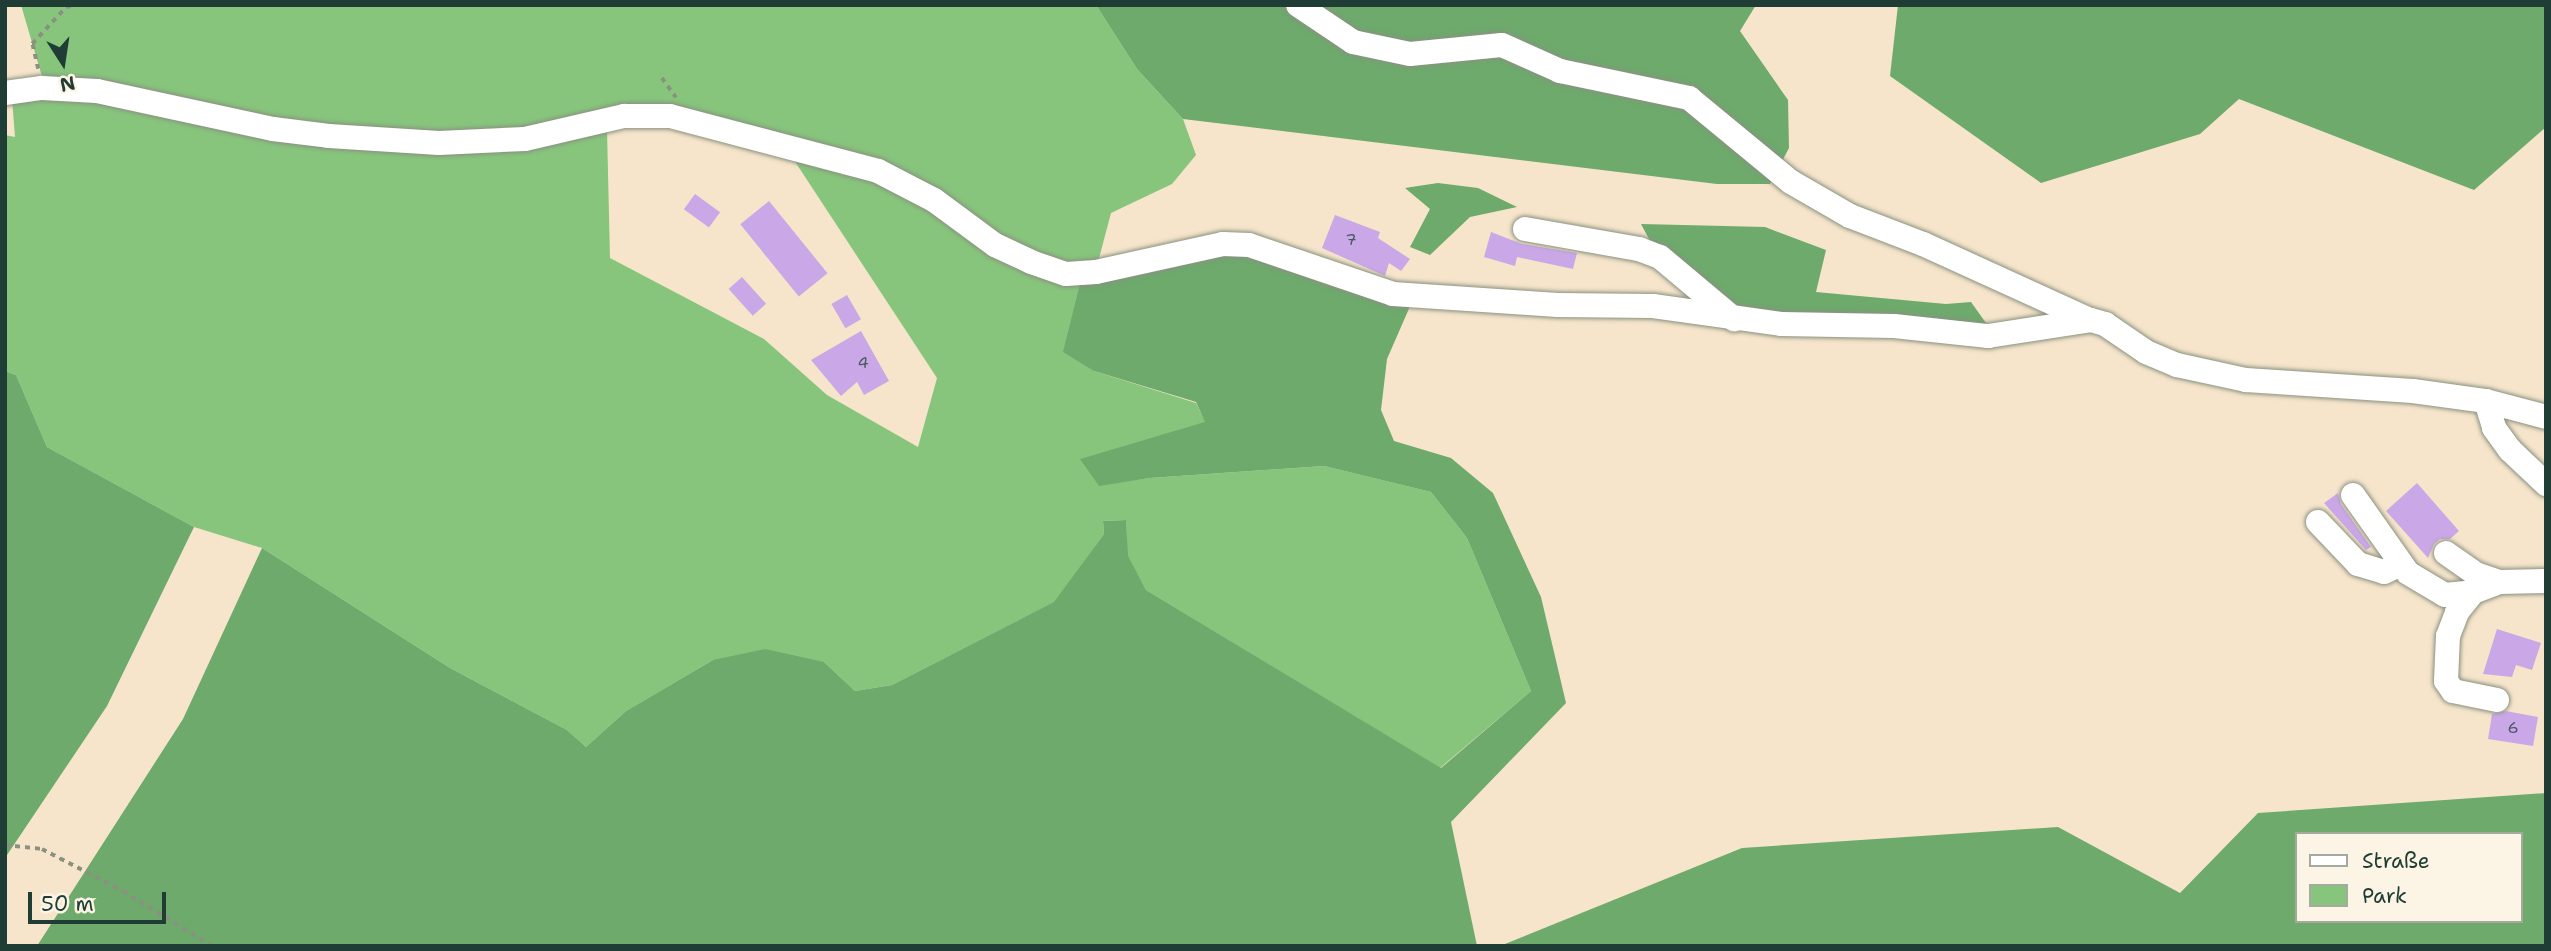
<!DOCTYPE html>
<html>
<head>
<meta charset="utf-8">
<style>
  body { margin:0 }
  #map { position:relative; width:2551px; height:951px; overflow:hidden; background:#f6e5cb; font-family:"Shantell Sans",sans-serif }
  div>[style] { position:absolute }
  .green>* { inset:0; background:#87c57c }
  .forest>* { inset:0; background:#6daa6c }
  .building>* { inset:0; background:#caa8e7; transform-origin:0 0 }
  .path>* { height:3.5px; margin-top:-1.75px; transform-origin:0; background:repeating-linear-gradient(90deg,#8a9180 0 5px,transparent 0 10px) }
  .roads { filter:drop-shadow(0 0 2px #8a9180) drop-shadow(0 0 2px #8a9180) }
  .minor>* { height:24px; margin:-12px; padding:0 12px; transform-origin:12px; border-radius:12px; background:#fff }
  span { translate:-50% -50%; white-space:nowrap; text-align:center; line-height:1.15; -webkit-text-stroke:6px #fcf5e5; paint-order:stroke }
  .number-label { font-size:16px; color:#4a5861 }
  .number-label span { -webkit-text-stroke-width:0 }
  .frame { position:absolute; inset:0; border:7px solid #1f3d34; pointer-events:none }
  .legend { position:absolute; left:2295px; top:832px; width:228px; height:91px; box-sizing:border-box; background:#fcf5e5; border:2px solid #a4ab9e; margin:0; padding:9px 12px; list-style:none; font-size:21px; color:#1f3d34 }
  .legend li { display:flex; align-items:center; gap:14px; height:35px }
  .legend b { width:35px; border:2px solid #a4ab9e }
  .north { position:absolute; left:28px; top:28px; width:70px; height:70px; -webkit-text-stroke:5px #fcf5e5; paint-order:stroke; rotate:168deg; font-size:19px; font-weight:700; line-height:28px; text-align:center; color:#1f3d34 }
  .north::after { content:''; display:block; margin:auto; width:24px; height:32px; background:#1f3d34; clip-path:polygon(50% 0,100% 100%,50% 72%,0 100%) }
  .scale { position:absolute; left:28px; top:892px; width:138px; height:32px; box-sizing:border-box; border:4px solid #1f3d34; border-top:0; padding-left:9px; font-size:21px; line-height:24px; white-space:nowrap; color:#1f3d34; -webkit-text-stroke:5px #fcf5e5; paint-order:stroke }
</style>
</head>
<body>
<div id="map">
  <div class="green">
    <i style="clip-path:polygon(21px 5px,1096px 5px,1137px 69px,1183px 119px,1196px 155px,1172px 184px,1111px 213px,1097px 266px,1055px 266px,960px 212px,686px 114px,557px 128px,368px 135px,43px 80px)"></i>
    <i style="clip-path:polygon(51px 95px,319px 143px,607px 129px,610px 258px,764px 339px,827px 395px,918px 447px,937px 378px,790px 154px,886px 181px,1081px 280px,1094px 371px,1196px 403px,1206px 423px,1081px 459px,1099px 485px,1150px 478px,1324px 466px,1431px 492px,1467px 538px,1531px 691px,1440px 768px,1146px 590px,1127px 556px,1126px 520px,1103px 521px,1104px 534px,1055px 602px,892px 685px,855px 691px,824px 662px,713px 660px,626px 711px,586px 747px,567px 730px,450px 668px,262px 548px,194px 527px,47px 447px,16px 375px,5px 371px,5px 135px,15px 137px,12px 99px)"></i>
  </div>
  <div class="forest">
    <i style="clip-path:polygon(1096px 5px,1756px 5px,1740px 31px,1788px 100px,1789px 148px,1770px 184px,1717px 184px,1183px 119px,1137px 69px)"></i>
    <i style="clip-path:polygon(1898px 5px,2546px 5px,2546px 127px,2474px 190px,2239px 99px,2200px 134px,2041px 183px,1890px 76px)"></i>
    <i style="clip-path:polygon(1438px 183px,1478px 188px,1517px 207px,1470px 217px,1430px 255px,1410px 247px,1430px 209px,1405px 188px)"></i>
    <i style="clip-path:polygon(1641px 224px,1765px 227px,1826px 250px,1816px 292px,1946px 304px,1971px 302px,1991px 330px,1739px 310px,1650px 241px)"></i>
    <i style="clip-path:polygon(1234px 250px,1411px 304px,1387px 359px,1381px 410px,1394px 441px,1451px 458px,1493px 493px,1541px 597px,1566px 703px,1451px 822px,1477px 946px,37px 946px,183px 719px,262px 548px,450px 668px,567px 730px,586px 747px,626px 711px,713px 660px,765px 649px,824px 662px,855px 691px,892px 685px,1054px 602px,1104px 534px,1103px 521px,1126px 520px,1128px 556px,1146px 590px,1441px 768px,1531px 691px,1467px 538px,1431px 492px,1324px 466px,1150px 478px,1099px 486px,1080px 459px,1205px 422px,1196px 402px,1094px 371px,1063px 352px,1081px 280px)"></i>
    <i style="clip-path:polygon(5px 371px,16px 375px,47px 447px,194px 527px,107px 706px,5px 858px)"></i>
    <i style="clip-path:polygon(evenodd,2546px 793px,2546px 946px,1500px 946px,1742px 848px,2058px 827px,2180px 893px,2258px 813px,2546px 793px,2297px 834px,2521px 834px,2521px 921px,2297px 921px,2297px 834px)"></i>
  </div>
  <div class="building">
    <i style="left:695px;top:194px;width:31px;height:19px;rotate:36deg"></i>
    <i style="left:769px;top:201px;width:93px;height:37px;rotate:51deg"></i>
    <i style="clip-path:polygon(1335px 215px,1380px 232px,1378px 238px,1410px 259px,1401px 271px,1389px 263px,1385px 276px,1322px 248px)"></i>
    <i style="clip-path:polygon(1491px 232px,1522px 244px,1577px 253px,1573px 269px,1517px 257px,1515px 266px,1484px 257px)"></i>
    <i style="left:742px;top:277px;width:36px;height:18px;rotate:48deg"></i>
    <i style="left:847px;top:295px;width:28px;height:18px;rotate:60deg"></i>
    <i style="clip-path:polygon(861px 331px,889px 381px,864px 395px,857px 382px,841px 396px,811px 360px)"></i>
    <i style="clip-path:polygon(2417px 483px,2459px 531px,2450px 539px,2440px 539px,2434px 544px,2428px 558px,2386px 511px)"></i>
    <i style="clip-path:polygon(2338px 493px,2341px 504px,2371px 547px,2366px 550px,2324px 503px)"></i>
    <i style="clip-path:polygon(2497px 629px,2541px 643px,2532px 670px,2516px 665px,2512px 677px,2483px 674px)"></i>
    <i style="clip-path:polygon(2506px 711px,2538px 717px,2533px 746px,2488px 739px,2492px 714px)"></i>
  </div>
  <div class="path">
    <i style="left:38px;top:69px;width:26px;rotate:-103deg"></i>
    <i style="left:32px;top:44px;width:50px;rotate:-47.4deg"></i>
    <i style="left:66px;top:7px;width:9px;rotate:-13deg"></i>
    <i style="left:662px;top:78px;width:24px;rotate:54deg"></i>
    <i style="left:5px;top:845px;width:37px;rotate:6deg"></i>
    <i style="left:42px;top:849px;width:91px;rotate:27.4deg"></i>
    <i style="left:123px;top:891px;width:105px;rotate:31.7deg"></i>
  </div>
  <div class="roads">
    <div class="minor">
      <i style="left:1298px;top:5px;width:66px;rotate:33.9deg"></i>
      <i style="left:1353px;top:42px;width:58px;rotate:11.9deg"></i>
      <i style="left:1410px;top:54px;width:92px;rotate:-5.6deg"></i>
      <i style="left:1502px;top:45px;width:64px;rotate:24.1deg"></i>
      <i style="left:1560px;top:71px;width:132px;rotate:11.8deg"></i>
      <i style="left:1689px;top:98px;width:132px;rotate:39.5deg"></i>
      <i style="left:1791px;top:182px;width:68px;rotate:30deg"></i>
      <i style="left:1850px;top:216px;width:78px;rotate:21deg"></i>
      <i style="left:1923px;top:244px;width:183px;rotate:24.5deg"></i>
      <i style="left:5px;top:93px;width:37px;rotate:-8deg"></i>
      <i style="left:42px;top:88px;width:55px;rotate:3.1deg"></i>
      <i style="left:97px;top:91px;width:180px;rotate:12.2deg"></i>
      <i style="left:273px;top:129px;width:56px;rotate:7.1deg"></i>
      <i style="left:329px;top:136px;width:110px;rotate:3.6deg"></i>
      <i style="left:439px;top:143px;width:86px;rotate:-2.7deg"></i>
      <i style="left:525px;top:139px;width:102px;rotate:-13.1deg"></i>
      <i style="left:624px;top:116px;width:46px"></i>
      <i style="left:670px;top:116px;width:215px;rotate:14.8deg"></i>
      <i style="left:878px;top:171px;width:63px;rotate:27.4deg"></i>
      <i style="left:934px;top:200px;width:76px;rotate:36.4deg"></i>
      <i style="left:995px;top:245px;width:40px;rotate:25deg"></i>
      <i style="left:1031px;top:262px;width:37px;rotate:19deg"></i>
      <i style="left:1066px;top:274px;width:30px;rotate:-4deg"></i>
      <i style="left:1096px;top:272px;width:130px;rotate:-12.4deg"></i>
      <i style="left:1223px;top:244px;width:26px;rotate:2deg"></i>
      <i style="left:1249px;top:245px;width:152px;rotate:18.8deg"></i>
      <i style="left:1393px;top:294px;width:165px;rotate:3.8deg"></i>
      <i style="left:1558px;top:305px;width:95px;rotate:0.6deg"></i>
      <i style="left:1653px;top:306px;width:129px;rotate:8deg"></i>
      <i style="left:1781px;top:324px;width:113px;rotate:1deg"></i>
      <i style="left:1894px;top:326px;width:95px;rotate:6.1deg"></i>
      <i style="left:1988px;top:336px;width:104px;rotate:-8.8deg"></i>
      <i style="left:2091px;top:320px;width:15px;rotate:16deg"></i>
      <i style="left:2105px;top:324px;width:50px;rotate:34.3deg"></i>
      <i style="left:2146px;top:352px;width:34px;rotate:23deg"></i>
      <i style="left:2177px;top:365px;width:71px;rotate:12.3deg"></i>
      <i style="left:2246px;top:380px;width:167px;rotate:3.8deg"></i>
      <i style="left:2413px;top:391px;width:74px;rotate:7.8deg"></i>
      <i style="left:2486px;top:401px;width:62px;rotate:14.9deg"></i>
      <i style="left:1525px;top:229px;width:116px;rotate:10deg"></i>
      <i style="left:1639px;top:249px;width:22px;rotate:21deg"></i>
      <i style="left:1660px;top:257px;width:97px;rotate:40deg"></i>
      <i style="left:2486px;top:401px;width:28px;rotate:73deg"></i>
      <i style="left:2494px;top:428px;width:27px;rotate:54deg"></i>
      <i style="left:2510px;top:450px;width:50px;rotate:43.4deg"></i>
      <i style="left:2353px;top:495px;width:95px;rotate:54.8deg"></i>
      <i style="left:2408px;top:573px;width:43px;rotate:30.7deg"></i>
      <i style="left:2445px;top:595px;width:28px;rotate:-6deg"></i>
      <i style="left:2318px;top:522px;width:58px;rotate:46.4deg"></i>
      <i style="left:2358px;top:564px;width:27px;rotate:17deg"></i>
      <i style="left:2384px;top:572px;width:19px;rotate:-25deg"></i>
      <i style="left:2446px;top:553px;width:37px;rotate:35deg"></i>
      <i style="left:2476px;top:574px;width:24px;rotate:19deg"></i>
      <i style="left:2497px;top:700px;width:45px;rotate:-168.4deg"></i>
      <i style="left:2453px;top:691px;width:12px;rotate:-125deg"></i>
      <i style="left:2446px;top:681px;width:45px;rotate:-87.5deg"></i>
      <i style="left:2448px;top:636px;width:26px;rotate:-69deg"></i>
      <i style="left:2457px;top:612px;width:26px;rotate:-51deg"></i>
      <i style="left:2473px;top:592px;width:28px;rotate:-21deg"></i>
      <i style="left:2499px;top:582px;width:47px;rotate:-1.2deg"></i>
    </div>
  </div>
  <div class="number-label">
    <span style="left:1351px;top:240px">7</span>
    <span style="left:863px;top:363px">4</span>
    <span style="left:2513px;top:728px">6</span>
  </div>
  <div class="frame"></div>
  <ul class="legend">
  <li><b style="height:9px;background:#fff"></b>Straße</li>
  <li><b style="height:19px;background:#87c57c"></b>Park</li>
  </ul>
  <div class="north">N</div>
  <div class="scale">50 m</div>
</div>
</body>
</html>
